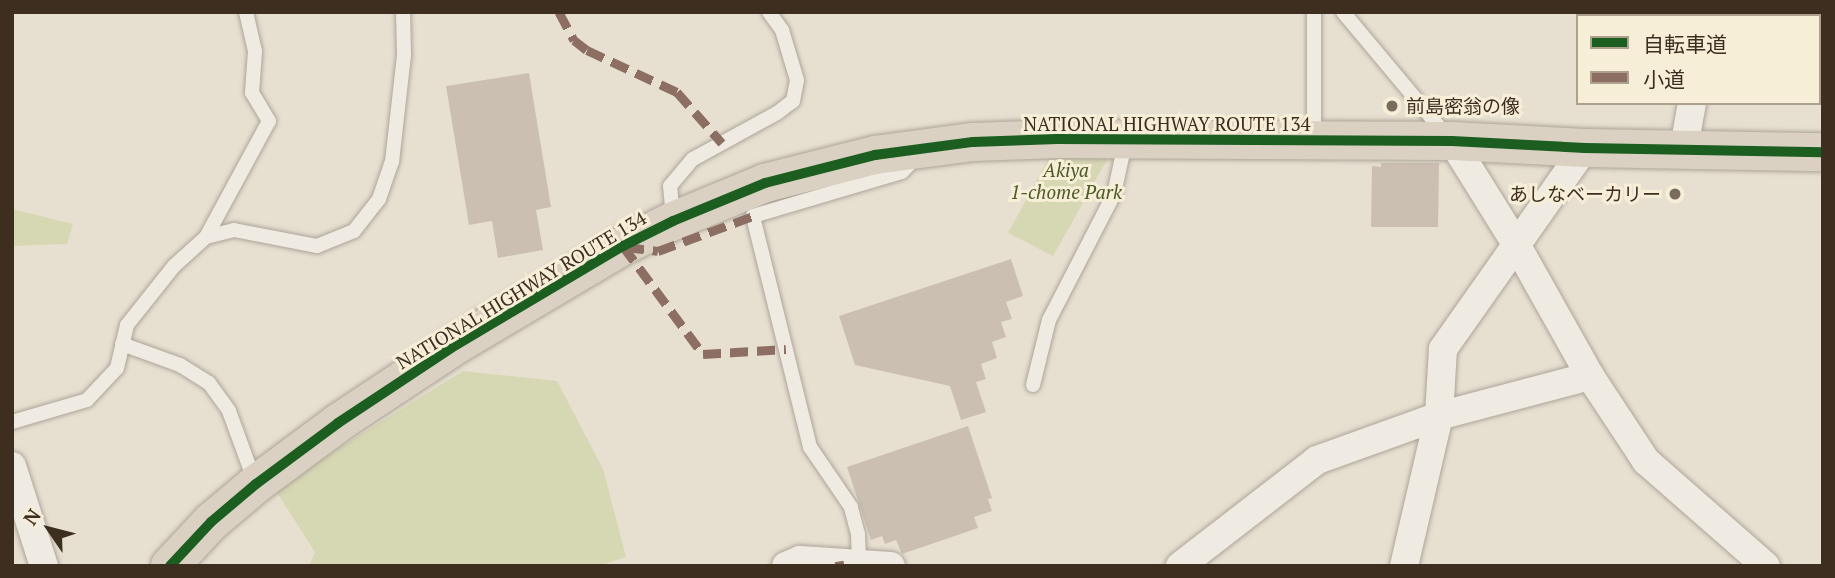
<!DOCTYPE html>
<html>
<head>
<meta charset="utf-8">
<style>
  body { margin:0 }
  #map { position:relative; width:1835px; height:578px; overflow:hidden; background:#e7e0d1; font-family:"PT Serif","Noto Sans JP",serif }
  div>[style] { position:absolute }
  .green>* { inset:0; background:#d6d7b3 }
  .building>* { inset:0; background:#cbbfb2 }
  .roads { filter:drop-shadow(0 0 2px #ada599) drop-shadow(0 0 2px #ada599) }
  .lane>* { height:14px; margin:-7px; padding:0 7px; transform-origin:7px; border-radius:7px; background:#efebe3 }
  .street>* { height:28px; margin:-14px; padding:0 14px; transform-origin:14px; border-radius:14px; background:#efebe3 }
  .highway>* { height:38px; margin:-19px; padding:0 19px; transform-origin:19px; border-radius:19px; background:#dad1c2 }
  .quiet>* { height:9px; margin-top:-4.5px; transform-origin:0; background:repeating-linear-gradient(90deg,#8d6e63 0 18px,transparent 0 27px) }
  .cycleway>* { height:10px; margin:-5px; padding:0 5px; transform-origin:5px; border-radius:5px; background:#1b5e20 }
  .dots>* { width:19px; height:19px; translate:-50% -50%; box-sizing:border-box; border:4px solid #f7eed8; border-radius:50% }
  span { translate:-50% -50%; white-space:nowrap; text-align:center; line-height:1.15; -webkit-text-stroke:6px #f7eed8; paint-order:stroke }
  .poi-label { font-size:19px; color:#3d2e20 }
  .left { translate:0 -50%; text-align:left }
  .right { translate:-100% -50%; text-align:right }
  .street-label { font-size:19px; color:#3d2e20 }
  .park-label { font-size:19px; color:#4d5a26; font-style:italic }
  .frame { position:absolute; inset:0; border:14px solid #3d2e20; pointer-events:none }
  .legend { position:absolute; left:1576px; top:14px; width:245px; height:91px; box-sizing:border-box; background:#f7eed8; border:2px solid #ada18e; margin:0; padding:9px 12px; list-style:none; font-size:21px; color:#3d2e20 }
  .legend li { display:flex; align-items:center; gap:14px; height:35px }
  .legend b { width:35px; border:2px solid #ada18e }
  .north { position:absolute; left:14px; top:494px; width:70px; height:70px; -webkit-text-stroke:5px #f7eed8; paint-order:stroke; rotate:305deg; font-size:19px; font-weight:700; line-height:28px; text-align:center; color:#3d2e20 }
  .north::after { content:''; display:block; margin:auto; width:24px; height:32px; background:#3d2e20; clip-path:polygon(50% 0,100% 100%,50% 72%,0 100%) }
</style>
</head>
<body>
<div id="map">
  <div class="green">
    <i style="clip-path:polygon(1053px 150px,1112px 151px,1053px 256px,1008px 233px)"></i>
    <i style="clip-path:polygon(12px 209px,73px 224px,67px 244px,12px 246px)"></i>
    <i style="clip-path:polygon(463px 371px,557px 381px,603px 469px,626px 557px,598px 566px,309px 566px,315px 552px,274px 488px)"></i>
  </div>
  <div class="building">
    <i style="clip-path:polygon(529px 73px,551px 207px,536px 210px,543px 250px,498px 258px,492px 221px,469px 225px,446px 86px)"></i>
    <i style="clip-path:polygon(1381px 163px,1439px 163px,1438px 227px,1371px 227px,1372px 166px,1381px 167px)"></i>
    <i style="clip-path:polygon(1011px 259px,1023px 296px,1006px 302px,1012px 319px,1001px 322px,1006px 337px,992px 342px,997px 358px,981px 364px,986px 379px,976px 382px,986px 412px,961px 420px,950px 386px,855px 365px,839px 316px)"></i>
    <i style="clip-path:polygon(968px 426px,992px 498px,988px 499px,992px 511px,974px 517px,978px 528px,902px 554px,896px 540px,885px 544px,882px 536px,871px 540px,847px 467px)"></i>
  </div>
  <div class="roads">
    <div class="lane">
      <i style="left:1314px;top:12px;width:126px;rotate:90deg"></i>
      <i style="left:1343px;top:12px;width:160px;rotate:50.1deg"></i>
      <i style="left:673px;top:219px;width:33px;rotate:-95deg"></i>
      <i style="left:670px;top:186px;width:35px;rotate:-50deg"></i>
      <i style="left:693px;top:159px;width:96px;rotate:-28.7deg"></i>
      <i style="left:777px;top:113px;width:20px;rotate:-37deg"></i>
      <i style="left:793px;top:101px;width:21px;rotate:-79deg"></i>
      <i style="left:797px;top:80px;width:52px;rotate:-106.7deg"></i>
      <i style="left:782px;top:30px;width:22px;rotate:-126deg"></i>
      <i style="left:206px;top:237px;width:29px;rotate:-14deg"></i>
      <i style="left:234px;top:230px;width:85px;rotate:10.9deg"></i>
      <i style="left:317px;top:246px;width:40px;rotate:-22deg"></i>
      <i style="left:354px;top:231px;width:41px;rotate:-52deg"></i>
      <i style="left:379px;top:199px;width:39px;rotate:-71deg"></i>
      <i style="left:392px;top:162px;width:108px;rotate:-83.6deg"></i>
      <i style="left:404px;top:55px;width:43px;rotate:-91.3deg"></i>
      <i style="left:122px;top:344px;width:62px;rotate:19.9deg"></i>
      <i style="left:180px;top:365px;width:34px;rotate:32deg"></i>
      <i style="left:209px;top:383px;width:34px;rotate:54deg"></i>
      <i style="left:229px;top:411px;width:76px;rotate:69.9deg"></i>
      <i style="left:1033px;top:385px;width:67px;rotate:-76.2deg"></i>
      <i style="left:1049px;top:320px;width:142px;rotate:-62.7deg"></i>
      <i style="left:1114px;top:194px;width:52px;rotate:-77.8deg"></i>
      <i style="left:12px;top:422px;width:78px;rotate:-16.3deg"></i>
      <i style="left:87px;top:400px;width:44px;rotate:-46.8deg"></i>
      <i style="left:117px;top:368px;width:44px;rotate:-76.9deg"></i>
      <i style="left:127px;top:325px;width:75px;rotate:-51.5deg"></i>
      <i style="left:174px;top:266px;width:43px;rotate:-42.2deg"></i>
      <i style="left:206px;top:237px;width:132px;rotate:-61.5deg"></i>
      <i style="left:269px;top:121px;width:33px;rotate:-121deg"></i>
      <i style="left:252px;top:93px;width:42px;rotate:-85.9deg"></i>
      <i style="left:255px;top:51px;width:40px;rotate:-103deg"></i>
      <i style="left:859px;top:562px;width:28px;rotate:-92deg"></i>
      <i style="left:858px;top:534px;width:28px;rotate:-105deg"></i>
      <i style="left:851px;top:507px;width:73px;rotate:-124.3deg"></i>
      <i style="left:810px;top:447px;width:238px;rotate:-103.9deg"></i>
      <i style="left:753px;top:216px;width:155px;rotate:-16.5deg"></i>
      <i style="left:902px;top:172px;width:21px;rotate:-47deg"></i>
    </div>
    <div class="street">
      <i style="left:1742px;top:16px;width:6px;rotate:-45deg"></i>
      <i style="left:1452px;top:141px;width:121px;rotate:58.1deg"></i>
      <i style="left:1516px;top:244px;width:151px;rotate:60.7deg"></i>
      <i style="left:1590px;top:376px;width:102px;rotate:56.6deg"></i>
      <i style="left:1646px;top:461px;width:159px;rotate:41.2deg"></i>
      <i style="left:1684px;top:147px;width:45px;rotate:-79.7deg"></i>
      <i style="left:12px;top:466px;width:105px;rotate:72.3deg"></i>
      <i style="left:786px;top:566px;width:15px;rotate:-23deg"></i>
      <i style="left:800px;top:560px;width:91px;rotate:3.8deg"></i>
      <i style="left:1180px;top:566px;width:173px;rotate:-37.7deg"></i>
      <i style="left:1317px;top:460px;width:130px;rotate:-19.8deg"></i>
      <i style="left:1439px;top:416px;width:156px;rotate:-14.8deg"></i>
      <i style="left:1404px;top:566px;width:154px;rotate:-76.9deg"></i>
      <i style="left:1439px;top:416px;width:67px;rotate:-86.6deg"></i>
      <i style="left:1443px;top:349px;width:246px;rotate:-54.8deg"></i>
    </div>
    <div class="highway">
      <i style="left:170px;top:566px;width:60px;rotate:-47deg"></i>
      <i style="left:211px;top:522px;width:59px;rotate:-40.2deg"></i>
      <i style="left:256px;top:484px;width:102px;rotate:-36.6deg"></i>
      <i style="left:338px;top:423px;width:141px;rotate:-33.5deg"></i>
      <i style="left:456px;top:345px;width:194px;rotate:-30.7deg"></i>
      <i style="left:623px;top:246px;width:56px;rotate:-26.6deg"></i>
      <i style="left:673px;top:221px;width:100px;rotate:-22.4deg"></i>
      <i style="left:765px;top:183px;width:114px;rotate:-14.3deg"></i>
      <i style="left:875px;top:155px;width:99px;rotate:-7.6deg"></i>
      <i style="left:973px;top:142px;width:84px;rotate:-2deg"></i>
      <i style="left:1057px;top:139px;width:395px;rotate:0.3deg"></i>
      <i style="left:1452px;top:141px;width:133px;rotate:3deg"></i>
      <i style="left:1585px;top:148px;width:238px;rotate:1deg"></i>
    </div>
  </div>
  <div class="quiet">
    <i style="left:559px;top:12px;width:32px;rotate:62deg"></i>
    <i style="left:574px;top:40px;width:16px;rotate:38deg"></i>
    <i style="left:587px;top:50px;width:99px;rotate:25deg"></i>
    <i style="left:677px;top:92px;width:68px;rotate:48.6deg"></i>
    <i style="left:623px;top:246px;width:134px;rotate:53.5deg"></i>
    <i style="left:703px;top:354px;width:83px;rotate:-3.4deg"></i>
    <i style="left:626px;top:247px;width:32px;rotate:7deg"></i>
    <i style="left:658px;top:251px;width:101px;rotate:-20.2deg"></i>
    <i style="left:839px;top:561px;width:5px;rotate:79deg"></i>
  </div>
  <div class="cycleway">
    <i style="left:170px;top:566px;width:60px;rotate:-47deg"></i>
    <i style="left:211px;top:522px;width:59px;rotate:-40.2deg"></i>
    <i style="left:256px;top:484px;width:102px;rotate:-36.6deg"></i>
    <i style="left:338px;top:423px;width:141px;rotate:-33.5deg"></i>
    <i style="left:456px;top:345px;width:194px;rotate:-30.7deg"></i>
    <i style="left:623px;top:246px;width:56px;rotate:-26.6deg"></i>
    <i style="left:673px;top:221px;width:100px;rotate:-22.4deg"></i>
    <i style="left:765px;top:183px;width:114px;rotate:-14.3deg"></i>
    <i style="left:875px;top:155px;width:99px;rotate:-7.6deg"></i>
    <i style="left:973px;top:142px;width:84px;rotate:-2deg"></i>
    <i style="left:1057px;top:139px;width:395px;rotate:0.3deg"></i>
    <i style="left:1452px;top:141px;width:133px;rotate:3deg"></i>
    <i style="left:1585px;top:148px;width:238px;rotate:1deg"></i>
  </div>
  <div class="dots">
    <i style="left:1392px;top:106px;background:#786c5e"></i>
    <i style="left:1675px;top:194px;background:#786c5e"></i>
  </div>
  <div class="poi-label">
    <span class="left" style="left:1406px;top:106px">前島密翁の像</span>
    <span class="right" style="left:1661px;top:194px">あしなベーカリー</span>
  </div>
  <div class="street-label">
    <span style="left:1167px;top:124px">NATIONAL HIGHWAY ROUTE 134</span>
    <span style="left:521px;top:290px;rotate:-31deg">NATIONAL HIGHWAY ROUTE 134</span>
  </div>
  <div class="park-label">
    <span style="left:1066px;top:181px">Akiya<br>1-chome Park</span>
  </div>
  <div class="frame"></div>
  <ul class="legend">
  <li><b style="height:9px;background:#1b5e20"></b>自転車道</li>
  <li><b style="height:9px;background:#8d6e63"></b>小道</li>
  </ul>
  <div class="north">N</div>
</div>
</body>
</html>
